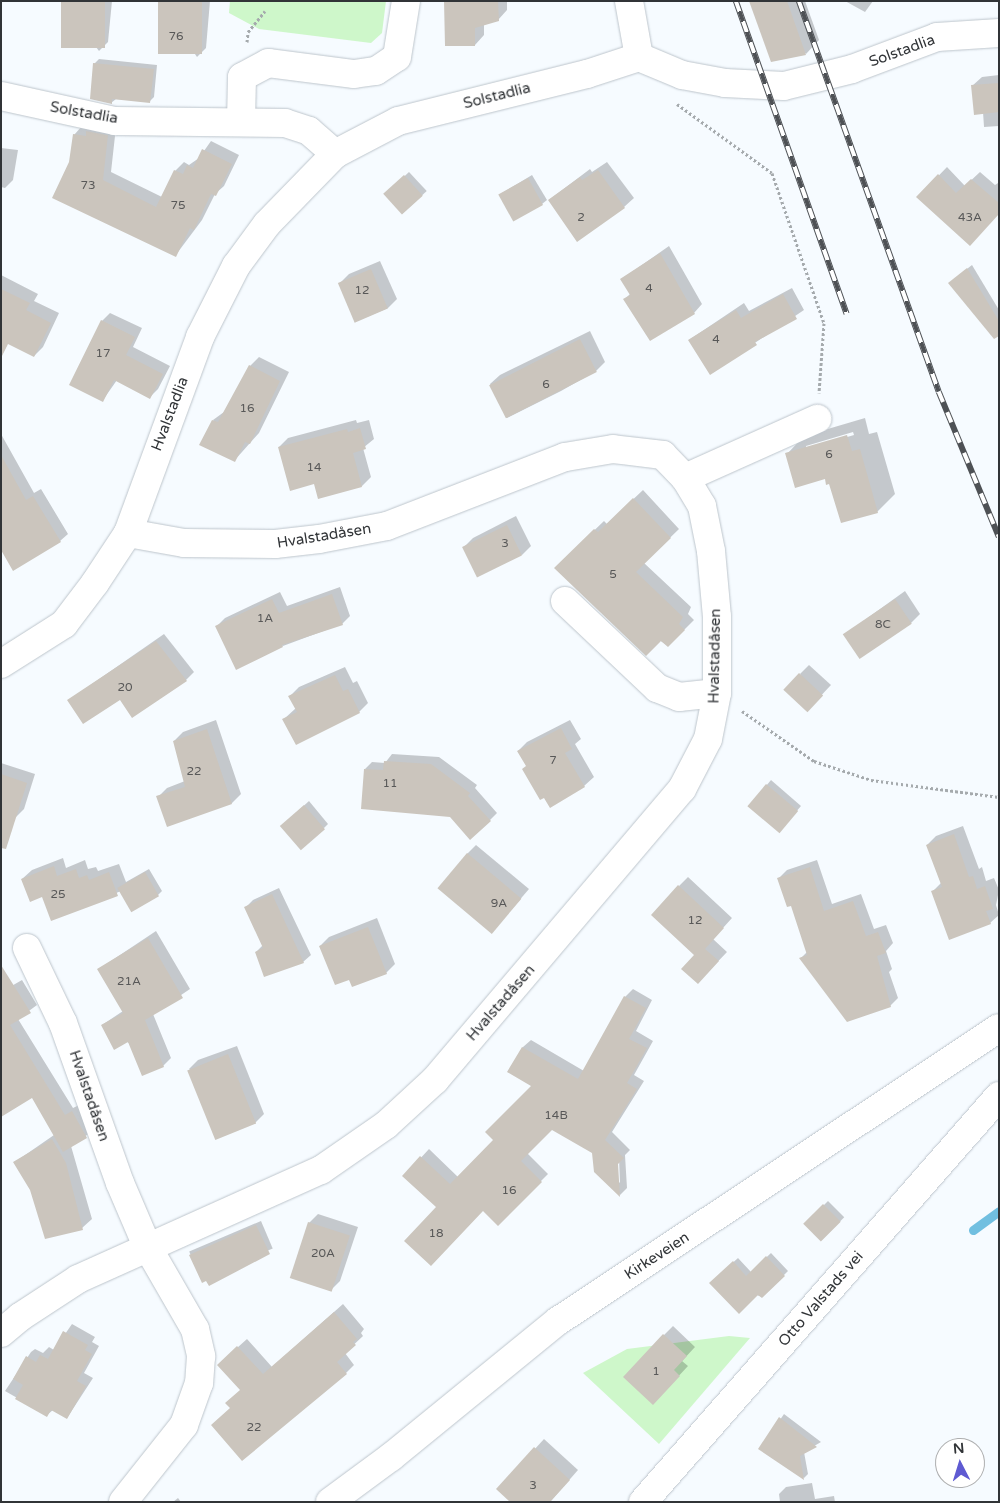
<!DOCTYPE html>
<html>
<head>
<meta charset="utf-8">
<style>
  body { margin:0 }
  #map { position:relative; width:1000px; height:1503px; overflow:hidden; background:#f6fbff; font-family:"Varela Round",sans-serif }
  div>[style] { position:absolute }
  .green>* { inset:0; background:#cef7ca }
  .shadow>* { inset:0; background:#0003; transform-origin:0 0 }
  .stream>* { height:9px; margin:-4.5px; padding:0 4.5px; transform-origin:4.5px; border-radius:4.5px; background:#71bfe0 }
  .building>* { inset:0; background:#cbc5bd; transform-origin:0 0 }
  .path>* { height:3px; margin-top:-1.5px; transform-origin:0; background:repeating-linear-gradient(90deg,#a5aaad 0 2.5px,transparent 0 5px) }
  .roads { filter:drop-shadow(0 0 1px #bdc5cc) drop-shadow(0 0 1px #bdc5cc) }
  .minor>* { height:28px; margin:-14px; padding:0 14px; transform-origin:14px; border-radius:14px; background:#fff }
  .major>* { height:28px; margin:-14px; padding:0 14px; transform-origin:14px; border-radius:14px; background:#fff }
  .rail>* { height:5.5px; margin-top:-2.75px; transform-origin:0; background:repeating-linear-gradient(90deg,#fff 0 11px,#4e5155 0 22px); box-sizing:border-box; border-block:1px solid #4e5155 }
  span { translate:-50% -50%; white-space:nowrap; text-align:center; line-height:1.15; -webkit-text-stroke:4.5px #fff; paint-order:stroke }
  .number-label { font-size:12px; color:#585858 }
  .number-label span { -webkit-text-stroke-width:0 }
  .street-label { font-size:15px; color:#313437 }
  .frame { position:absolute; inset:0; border:2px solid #313437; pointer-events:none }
  .north { position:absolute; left:935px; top:1438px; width:50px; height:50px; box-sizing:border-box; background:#fff; border:1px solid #adaeaf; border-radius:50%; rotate:355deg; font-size:14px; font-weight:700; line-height:20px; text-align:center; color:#313437 }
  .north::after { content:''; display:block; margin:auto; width:18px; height:22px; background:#5e5ad2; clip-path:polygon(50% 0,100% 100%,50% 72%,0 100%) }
</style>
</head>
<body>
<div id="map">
  <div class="green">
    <i style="clip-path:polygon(230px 1px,386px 1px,382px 33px,371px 43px,259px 29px,229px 13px)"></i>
    <i style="clip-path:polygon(729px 1336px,750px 1338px,659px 1444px,583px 1373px,627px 1349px)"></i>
  </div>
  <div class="shadow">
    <i style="clip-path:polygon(62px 1px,112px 1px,108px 42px,99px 51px)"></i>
    <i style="clip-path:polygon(159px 1px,210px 1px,206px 48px,197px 57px)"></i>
    <i style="clip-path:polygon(445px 1px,507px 1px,507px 10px,498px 20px,484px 24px,484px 35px,475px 45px)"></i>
    <i style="clip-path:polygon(751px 1px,805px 1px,819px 40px,806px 54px)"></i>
    <i style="clip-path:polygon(845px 1px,873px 1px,865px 12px)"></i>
    <i style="clip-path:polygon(99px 59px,157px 65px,154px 97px,150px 101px,116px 99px,111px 103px,94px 64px)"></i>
    <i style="clip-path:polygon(999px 75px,999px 126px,984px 127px,983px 112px,972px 86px,982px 77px)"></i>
    <i style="clip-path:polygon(82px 126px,116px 127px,111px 172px,162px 197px,175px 171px,184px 162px,189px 165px,199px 158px,211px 141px,239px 155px,224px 186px,215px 194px,202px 220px,175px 256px,71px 163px,74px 135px)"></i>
    <i style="clip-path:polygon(1px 148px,18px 150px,13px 180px,5px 188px,1px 187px)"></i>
    <i style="clip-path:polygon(607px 162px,634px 198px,624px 207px,549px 200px,590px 169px,592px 172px)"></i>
    <i style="clip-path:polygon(947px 167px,965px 186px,980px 172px,995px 185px,998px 183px,999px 213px,918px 197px)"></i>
    <i style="left:409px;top:172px;width:26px;height:33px;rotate:47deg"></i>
    <i style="clip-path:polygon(532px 175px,547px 200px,542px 204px,499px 195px)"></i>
    <i style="clip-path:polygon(669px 246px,702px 304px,694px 313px,625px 299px,631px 293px,622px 279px)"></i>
    <i style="clip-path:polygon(380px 261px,397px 299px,388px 308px,357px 321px,340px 283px,349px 274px)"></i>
    <i style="clip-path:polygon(972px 265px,999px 310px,999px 335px,954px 279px)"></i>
    <i style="clip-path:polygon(1px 275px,38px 294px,34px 301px,59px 313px,43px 347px,34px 356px,1px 339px)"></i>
    <i style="clip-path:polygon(792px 288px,804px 310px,710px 373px,689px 340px,744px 303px,749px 311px)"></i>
    <i style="clip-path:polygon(110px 313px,142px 328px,133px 347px,170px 366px,158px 389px,150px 397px,117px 380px,103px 400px,102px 321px)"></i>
    <i style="clip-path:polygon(590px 331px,605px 362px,596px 371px,561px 391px,507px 418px,490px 384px,500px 375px)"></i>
    <i style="clip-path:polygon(259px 357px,289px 372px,259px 433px,234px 461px,213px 420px,224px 412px,250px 366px)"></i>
    <i style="clip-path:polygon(evenodd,865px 418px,869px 434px,877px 432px,895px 494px,877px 512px,787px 454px,804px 436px,865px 418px,853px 432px,854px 435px,806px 449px,806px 446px,853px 432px)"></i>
    <i style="clip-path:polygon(356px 420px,357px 423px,369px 420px,374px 439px,363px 448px,371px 477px,362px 486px,319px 497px,315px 483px,279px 447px,288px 438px)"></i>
    <i style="clip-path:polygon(1px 434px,34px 493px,41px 489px,68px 534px,60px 541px,1px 548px)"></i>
    <i style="clip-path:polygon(643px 490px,679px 529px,644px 563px,691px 607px,688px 614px,694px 620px,668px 646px,555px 568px,604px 521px,607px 524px)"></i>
    <i style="clip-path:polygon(516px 516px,531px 546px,522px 555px,464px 547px,473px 538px)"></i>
    <i style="clip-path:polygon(340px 587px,350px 616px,342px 624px,283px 646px,217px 626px,225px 618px,280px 592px,287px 606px)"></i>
    <i style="clip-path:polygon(905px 591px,920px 614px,911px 623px,844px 635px)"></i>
    <i style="clip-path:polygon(164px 634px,194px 672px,186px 680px,120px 699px,69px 700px)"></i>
    <i style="clip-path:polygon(809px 665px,831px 685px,817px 700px,800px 674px)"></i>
    <i style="clip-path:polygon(345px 667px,353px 683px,357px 681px,368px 703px,359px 712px,284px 719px,296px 708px,290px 696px,299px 687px)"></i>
    <i style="clip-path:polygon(216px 720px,241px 794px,232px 803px,168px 825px,158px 797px,167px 788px,185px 781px,174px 741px,183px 732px)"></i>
    <i style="clip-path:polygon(570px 720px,581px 739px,575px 744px,594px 777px,584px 786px,527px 766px,518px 751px,527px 742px)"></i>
    <i style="clip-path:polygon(392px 754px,439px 757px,477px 785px,475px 788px,497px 813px,490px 820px,451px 816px,365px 769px,372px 762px,385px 763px)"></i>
    <i style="clip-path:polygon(1px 763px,35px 774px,24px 809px,15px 818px,1px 813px)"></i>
    <i style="clip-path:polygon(771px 780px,801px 806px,783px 827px,749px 806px)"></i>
    <i style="clip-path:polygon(309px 801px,328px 824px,324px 828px,286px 822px)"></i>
    <i style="clip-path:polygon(963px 826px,979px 869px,982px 867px,986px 881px,994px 878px,999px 890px,996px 905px,999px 915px,990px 923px,932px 892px,941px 883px,927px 845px,936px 836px)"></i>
    <i style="clip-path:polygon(476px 845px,529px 889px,492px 932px,467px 854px)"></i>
    <i style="clip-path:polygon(63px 858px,66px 868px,85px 860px,88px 869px,96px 867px,98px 871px,119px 864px,126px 882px,149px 869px,162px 891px,158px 895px,121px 891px,52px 920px,43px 896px,22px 879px,32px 870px)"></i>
    <i style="clip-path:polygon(817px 860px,832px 904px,861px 894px,874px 929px,886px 925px,893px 943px,886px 951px,892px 969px,889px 972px,898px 998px,890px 1006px,801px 958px,807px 952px,792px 904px,779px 878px,787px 870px)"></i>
    <i style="clip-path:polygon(688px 877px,732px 918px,713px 939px,727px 952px,707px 973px,696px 955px,679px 886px)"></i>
    <i style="clip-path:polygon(279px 888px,311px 955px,303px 962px,256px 952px,263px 945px,246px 907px,253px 900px)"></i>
    <i style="clip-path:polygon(377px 918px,395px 964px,386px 973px,350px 978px,320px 946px,329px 937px)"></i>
    <i style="clip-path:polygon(156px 931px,190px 989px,153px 1014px,171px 1058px,163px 1066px,102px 1025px,123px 1011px,99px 969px)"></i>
    <i style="clip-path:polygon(22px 980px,37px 1005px,18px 1019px,73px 1108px,79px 1105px,94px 1130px,71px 1146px,92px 1219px,82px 1228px,31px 1190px,15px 1162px,54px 1135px,33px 1096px,6px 1112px,1px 992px)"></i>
    <i style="clip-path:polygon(evenodd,633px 989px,652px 1000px,636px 1031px,653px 1041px,634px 1075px,644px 1081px,612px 1132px,630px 1150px,625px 1155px,627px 1188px,620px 1195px,594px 1152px,552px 1128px,527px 1153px,548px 1174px,498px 1224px,483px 1209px,438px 1207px,404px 1176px,429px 1149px,458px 1177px,495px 1140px,533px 1085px,509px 1072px,523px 1047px,531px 1040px,584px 1071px,625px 997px,633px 989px,616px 1158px,619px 1158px,620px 1183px,617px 1180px,616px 1158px)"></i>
    <i style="clip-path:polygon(237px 1046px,264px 1114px,255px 1123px,189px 1069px,198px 1060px)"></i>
    <i style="left:828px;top:1201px;width:23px;height:32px;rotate:45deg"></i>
    <i style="clip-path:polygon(318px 1214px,358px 1227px,340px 1281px,331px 1290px,309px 1223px)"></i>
    <i style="left:261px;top:1221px;width:30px;height:78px;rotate:67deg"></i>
    <i style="clip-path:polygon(771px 1253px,788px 1271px,762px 1297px,715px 1279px,738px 1258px,751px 1272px)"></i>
    <i style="clip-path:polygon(343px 1304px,364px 1329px,361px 1333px,363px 1336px,345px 1353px,354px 1365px,346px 1373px,231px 1408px,241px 1389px,228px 1356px,247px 1339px,272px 1367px)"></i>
    <i style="clip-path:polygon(72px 1324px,95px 1337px,92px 1342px,99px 1346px,84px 1373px,93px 1378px,67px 1418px,53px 1410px,47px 1415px,5px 1391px,31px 1352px,35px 1349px,43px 1353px,49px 1347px,54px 1350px)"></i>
    <i style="clip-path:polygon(673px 1326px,695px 1347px,682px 1361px,688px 1366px,662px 1394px,664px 1335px)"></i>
    <i style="clip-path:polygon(784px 1414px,821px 1442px,804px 1452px,808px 1474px,804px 1478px,760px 1449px)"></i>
    <i style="clip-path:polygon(544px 1439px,578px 1470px,550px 1502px,498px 1489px)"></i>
    <i style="clip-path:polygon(812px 1483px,815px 1499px,834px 1496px,835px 1502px,780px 1502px,779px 1494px,786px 1487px)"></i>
    <i style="clip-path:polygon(178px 1498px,181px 1502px,173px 1502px)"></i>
  </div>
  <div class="stream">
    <i style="left:973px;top:1230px;width:32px;rotate:-36deg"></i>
  </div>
  <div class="building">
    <i style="left:61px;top:1px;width:44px;height:47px"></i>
    <i style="left:158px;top:1px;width:44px;height:53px"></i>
    <i style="clip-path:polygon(444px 1px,498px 1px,499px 21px,475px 28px,475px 46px,445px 46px)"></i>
    <i style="clip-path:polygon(749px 1px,787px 1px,806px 55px,771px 62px)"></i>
    <i style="clip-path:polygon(93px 63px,154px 69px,150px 103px,112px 99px,112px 104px,90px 99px)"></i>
    <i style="clip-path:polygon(999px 83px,999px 112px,974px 115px,971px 85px)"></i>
    <i style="clip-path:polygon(86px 131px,108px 135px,103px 180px,156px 207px,174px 170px,183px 174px,187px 165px,193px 168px,202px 149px,232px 164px,216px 196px,211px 194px,194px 230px,190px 228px,176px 257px,52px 198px,69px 162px,73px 134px,86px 136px)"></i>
    <i style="clip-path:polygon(598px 170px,625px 208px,577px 242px,548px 200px,580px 177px,582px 180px)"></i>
    <i style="clip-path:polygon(938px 174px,956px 193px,971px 179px,999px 203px,999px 214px,970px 246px,916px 197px)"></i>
    <i style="left:404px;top:175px;width:28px;height:28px;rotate:48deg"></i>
    <i style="left:528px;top:178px;width:31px;height:34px;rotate:61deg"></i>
    <i style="clip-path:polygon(660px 253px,695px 314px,650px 341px,623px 299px,630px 295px,620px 279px)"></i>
    <i style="clip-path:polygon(967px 268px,999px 321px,999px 336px,994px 339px,948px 283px)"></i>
    <i style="left:371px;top:269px;width:43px;height:36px;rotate:67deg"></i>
    <i style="clip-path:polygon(1px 289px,30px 303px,26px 310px,51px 323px,34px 357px,8px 344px,1px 358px)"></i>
    <i style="clip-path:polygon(783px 294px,797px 319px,755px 342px,757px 345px,710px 375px,688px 340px,736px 310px,741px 318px)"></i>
    <i style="clip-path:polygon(101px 320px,135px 337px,126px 355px,163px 374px,150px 399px,114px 380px,103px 402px,69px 385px)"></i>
    <i style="left:580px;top:339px;width:37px;height:102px;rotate:63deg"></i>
    <i style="clip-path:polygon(249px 365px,280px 381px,250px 444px,245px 442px,235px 462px,199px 445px,212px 420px,218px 422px)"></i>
    <i style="clip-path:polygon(360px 428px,366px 449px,353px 453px,362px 487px,318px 499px,314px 484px,290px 491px,278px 447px,347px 429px,348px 432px)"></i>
    <i style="clip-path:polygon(847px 435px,852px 451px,860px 449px,878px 513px,841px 523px,829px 484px,826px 485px,825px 479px,795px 488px,785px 453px)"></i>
    <i style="clip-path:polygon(1px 455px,26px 500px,33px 496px,61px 542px,13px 571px,1px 550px)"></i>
    <i style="clip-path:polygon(633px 498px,671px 538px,636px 572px,683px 617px,679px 624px,685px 630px,668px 647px,661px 641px,646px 656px,554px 568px,594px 529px,598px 532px)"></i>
    <i style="left:507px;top:525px;width:34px;height:50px;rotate:64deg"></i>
    <i style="clip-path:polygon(332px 594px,343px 625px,282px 645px,283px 647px,236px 670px,215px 626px,272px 599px,279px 613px)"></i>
    <i style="left:895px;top:599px;width:30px;height:63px;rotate:56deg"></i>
    <i style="clip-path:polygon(156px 641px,187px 681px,132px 718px,120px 700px,83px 724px,67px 700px)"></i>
    <i style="left:799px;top:673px;width:33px;height:23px;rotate:43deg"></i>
    <i style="clip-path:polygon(335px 675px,343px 691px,348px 689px,360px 713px,296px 745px,282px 719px,297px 712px,288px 696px)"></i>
    <i style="clip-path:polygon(561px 728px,572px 749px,565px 753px,585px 787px,550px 808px,544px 798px,540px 800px,522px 769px,526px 766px,517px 751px)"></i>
    <i style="clip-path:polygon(207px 729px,232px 804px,167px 827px,156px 796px,185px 787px,173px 741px)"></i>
    <i style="clip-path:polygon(384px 761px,431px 764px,470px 793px,468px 796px,491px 821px,470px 840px,450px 817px,361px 809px,364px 769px,383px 770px)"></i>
    <i style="clip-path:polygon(1px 774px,27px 783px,6px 849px,1px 848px)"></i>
    <i style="left:766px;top:784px;width:42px;height:29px;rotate:40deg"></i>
    <i style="left:304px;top:805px;width:32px;height:32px;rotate:49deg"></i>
    <i style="clip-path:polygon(954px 834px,969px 877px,973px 876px,977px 889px,985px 886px,993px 909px,986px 911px,991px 924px,949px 940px,931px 891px,942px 887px,926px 845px)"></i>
    <i style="left:467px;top:853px;width:71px;height:46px;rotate:40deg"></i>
    <i style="clip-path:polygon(54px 866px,57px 876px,76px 869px,79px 878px,87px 875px,89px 880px,109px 872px,118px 896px,51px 921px,42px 897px,30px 902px,21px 879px)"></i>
    <i style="clip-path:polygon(810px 867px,824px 911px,853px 901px,866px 936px,878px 932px,886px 953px,877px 956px,891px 1007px,847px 1022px,799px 958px,807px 955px,791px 906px,787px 907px,777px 878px)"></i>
    <i style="left:145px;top:872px;width:28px;height:32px;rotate:60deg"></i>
    <i style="clip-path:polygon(678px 885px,724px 928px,705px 949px,719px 961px,698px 984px,681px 969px,694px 955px,651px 915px)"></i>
    <i style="clip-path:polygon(272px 894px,304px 963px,264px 977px,255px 952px,263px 948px,244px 907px)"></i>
    <i style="clip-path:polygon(368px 927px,387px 974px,352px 987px,349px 980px,335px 985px,319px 946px)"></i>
    <i style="clip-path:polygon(148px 938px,183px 998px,145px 1020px,164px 1067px,142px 1076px,128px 1042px,114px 1050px,101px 1025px,123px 1013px,97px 969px)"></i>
    <i style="clip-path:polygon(1px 965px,31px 1013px,10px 1025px,65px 1115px,72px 1111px,87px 1138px,63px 1152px,32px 1098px,1px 1117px)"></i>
    <i style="clip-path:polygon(624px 996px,646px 1008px,629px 1039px,647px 1048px,627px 1083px,637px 1089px,605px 1140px,624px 1158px,618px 1164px,620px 1197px,594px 1172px,592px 1153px,552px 1130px,521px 1161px,542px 1182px,498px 1226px,483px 1211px,431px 1266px,404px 1241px,436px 1207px,402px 1176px,420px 1156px,450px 1184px,493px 1140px,485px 1132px,531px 1086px,507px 1072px,522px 1047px,578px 1079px)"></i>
    <i style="left:228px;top:1054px;width:75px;height:44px;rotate:68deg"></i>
    <i style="clip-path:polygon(52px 1139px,66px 1163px,83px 1230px,45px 1239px,30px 1190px,13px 1162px)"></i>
    <i style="left:823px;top:1204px;width:25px;height:28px;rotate:45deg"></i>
    <i style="left:308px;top:1222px;width:44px;height:59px;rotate:18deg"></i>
    <i style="clip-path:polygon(256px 1225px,270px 1254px,209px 1286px,206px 1281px,202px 1283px,189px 1255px)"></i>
    <i style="clip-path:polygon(766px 1256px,785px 1276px,762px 1298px,758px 1295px,739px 1314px,709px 1283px,733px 1261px,746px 1276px)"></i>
    <i style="clip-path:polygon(334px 1312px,357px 1339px,353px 1342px,356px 1345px,337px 1362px,347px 1374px,242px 1461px,211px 1425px,230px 1408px,225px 1403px,240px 1390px,217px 1365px,237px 1346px,263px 1374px)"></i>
    <i style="clip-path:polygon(63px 1331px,88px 1345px,85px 1350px,92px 1354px,77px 1381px,86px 1386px,67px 1419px,51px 1410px,47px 1417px,15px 1399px,23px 1385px,13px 1379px,26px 1356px,36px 1362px,40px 1355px,48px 1359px)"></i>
    <i style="clip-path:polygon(663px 1334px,687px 1356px,674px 1370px,680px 1376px,653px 1405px,623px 1377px)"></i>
    <i style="clip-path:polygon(779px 1417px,817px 1447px,800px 1456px,804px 1480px,758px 1449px)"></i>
    <i style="clip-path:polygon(534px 1447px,570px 1480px,550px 1502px,510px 1502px,496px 1489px)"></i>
  </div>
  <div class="path">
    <i style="left:247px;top:42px;width:10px;rotate:-84deg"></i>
    <i style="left:248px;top:32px;width:27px;rotate:-51deg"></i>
    <i style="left:677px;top:104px;width:117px;rotate:36deg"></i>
    <i style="left:772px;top:173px;width:159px;rotate:70.9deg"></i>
    <i style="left:824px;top:323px;width:70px;rotate:94.1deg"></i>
    <i style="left:742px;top:711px;width:88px;rotate:34.8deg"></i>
    <i style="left:814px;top:761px;width:60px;rotate:18.4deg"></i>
    <i style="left:871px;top:780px;width:129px;rotate:7.6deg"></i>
  </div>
  <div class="roads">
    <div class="minor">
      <i style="left:629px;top:1px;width:57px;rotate:79.9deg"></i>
      <i style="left:1px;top:96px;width:117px;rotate:12.4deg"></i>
      <i style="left:115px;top:121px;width:170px;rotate:0.7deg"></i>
      <i style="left:285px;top:123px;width:25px;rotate:18deg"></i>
      <i style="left:309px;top:131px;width:35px;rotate:41deg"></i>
      <i style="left:241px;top:121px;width:44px;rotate:-88.7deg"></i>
      <i style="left:242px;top:77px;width:30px;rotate:-28deg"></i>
      <i style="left:268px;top:63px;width:87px;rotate:7.3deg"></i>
      <i style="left:354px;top:74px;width:22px;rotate:-8deg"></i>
      <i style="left:376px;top:71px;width:25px;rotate:-34deg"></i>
      <i style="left:397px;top:57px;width:57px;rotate:-80.9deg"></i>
      <i style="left:685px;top:478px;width:145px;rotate:-24.1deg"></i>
      <i style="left:565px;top:601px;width:127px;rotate:43.4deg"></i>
      <i style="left:657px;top:688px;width:24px;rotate:22deg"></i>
      <i style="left:679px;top:697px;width:38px;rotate:-6deg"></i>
      <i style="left:1px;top:664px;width:75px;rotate:-32.4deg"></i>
      <i style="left:64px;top:624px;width:51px;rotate:-52.9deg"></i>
      <i style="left:95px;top:583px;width:60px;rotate:-56.6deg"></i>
      <i style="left:128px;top:533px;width:209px;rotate:-69.8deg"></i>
      <i style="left:200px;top:337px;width:80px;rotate:-63.1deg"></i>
      <i style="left:236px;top:266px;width:52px;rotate:-53.6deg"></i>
      <i style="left:267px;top:224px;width:98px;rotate:-45.8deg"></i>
      <i style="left:335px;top:154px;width:71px;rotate:-27.6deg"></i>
      <i style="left:398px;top:121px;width:195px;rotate:-14deg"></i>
      <i style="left:587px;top:74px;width:55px;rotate:-18.1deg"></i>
      <i style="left:639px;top:57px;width:47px;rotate:22.7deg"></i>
      <i style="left:682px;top:75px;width:44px;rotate:10.5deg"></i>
      <i style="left:725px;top:83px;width:59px;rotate:2.9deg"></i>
      <i style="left:784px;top:86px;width:70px;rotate:-14deg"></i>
      <i style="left:852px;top:69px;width:91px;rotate:-20.6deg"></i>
      <i style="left:937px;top:37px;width:62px;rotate:-3.7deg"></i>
      <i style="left:27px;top:948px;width:83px;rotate:64.4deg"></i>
      <i style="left:63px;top:1023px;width:170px;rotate:70.4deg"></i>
      <i style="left:120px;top:1183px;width:69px;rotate:66.8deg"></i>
      <i style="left:147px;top:1246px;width:96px;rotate:60deg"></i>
      <i style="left:195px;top:1329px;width:28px;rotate:77deg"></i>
      <i style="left:201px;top:1356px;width:27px;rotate:94deg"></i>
      <i style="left:199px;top:1383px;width:45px;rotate:109.7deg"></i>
      <i style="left:184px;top:1425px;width:98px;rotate:128.4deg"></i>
      <i style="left:1px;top:1333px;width:25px;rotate:-40deg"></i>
      <i style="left:20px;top:1317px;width:69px;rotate:-33.2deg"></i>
      <i style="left:78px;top:1279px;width:266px;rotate:-24.2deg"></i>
      <i style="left:321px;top:1170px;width:79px;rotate:-34.7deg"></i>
      <i style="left:386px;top:1125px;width:67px;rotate:-42.6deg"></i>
      <i style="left:435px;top:1080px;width:382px;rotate:-49.7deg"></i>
      <i style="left:682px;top:789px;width:56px;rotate:-62.5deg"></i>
      <i style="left:708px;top:739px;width:47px;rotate:-78.9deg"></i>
      <i style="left:717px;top:693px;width:76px;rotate:-90deg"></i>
      <i style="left:717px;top:617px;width:66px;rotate:-95.2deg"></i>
      <i style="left:711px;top:551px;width:46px;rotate:-101.3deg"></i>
      <i style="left:702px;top:506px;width:33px;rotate:-121deg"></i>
      <i style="left:685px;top:478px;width:32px;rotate:-134deg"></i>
      <i style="left:663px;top:455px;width:50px;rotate:-173.2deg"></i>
      <i style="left:613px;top:449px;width:49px;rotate:170.5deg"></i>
      <i style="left:565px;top:457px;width:191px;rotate:158.8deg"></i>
      <i style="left:387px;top:526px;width:69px;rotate:169.2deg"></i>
      <i style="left:319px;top:539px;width:44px;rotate:173.5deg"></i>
      <i style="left:275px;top:544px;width:91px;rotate:-179.4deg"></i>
      <i style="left:184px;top:543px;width:57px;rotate:-169.9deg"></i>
      <i style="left:643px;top:1502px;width:540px;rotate:-48.75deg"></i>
    </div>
    <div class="major">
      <i style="left:330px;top:1502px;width:76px;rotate:-36.4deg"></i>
      <i style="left:391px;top:1457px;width:215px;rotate:-39.2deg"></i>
      <i style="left:558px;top:1321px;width:529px;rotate:-33.6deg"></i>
    </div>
  </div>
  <div class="rail">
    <i style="left:736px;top:1px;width:332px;rotate:70.5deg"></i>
    <i style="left:799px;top:1px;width:415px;rotate:70.3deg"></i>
    <i style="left:939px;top:392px;width:157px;rotate:67.5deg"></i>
  </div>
  <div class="number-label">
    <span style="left:176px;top:37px">76</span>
    <span style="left:88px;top:186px">73</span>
    <span style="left:178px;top:206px">75</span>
    <span style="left:581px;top:218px">2</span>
    <span style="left:970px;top:218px">43A</span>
    <span style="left:649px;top:289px">4</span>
    <span style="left:362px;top:291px">12</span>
    <span style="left:716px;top:340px">4</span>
    <span style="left:103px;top:354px">17</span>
    <span style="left:546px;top:385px">6</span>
    <span style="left:247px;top:409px">16</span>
    <span style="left:829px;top:455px">6</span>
    <span style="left:314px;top:468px">14</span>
    <span style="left:505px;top:544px">3</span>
    <span style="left:613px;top:575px">5</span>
    <span style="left:265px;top:619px">1A</span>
    <span style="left:883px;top:625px">8C</span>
    <span style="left:125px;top:688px">20</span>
    <span style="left:553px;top:761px">7</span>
    <span style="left:194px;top:772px">22</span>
    <span style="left:390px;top:784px">11</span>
    <span style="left:58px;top:895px">25</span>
    <span style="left:499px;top:904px">9A</span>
    <span style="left:695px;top:921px">12</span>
    <span style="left:129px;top:982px">21A</span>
    <span style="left:556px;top:1116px">14B</span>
    <span style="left:509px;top:1191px">16</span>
    <span style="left:436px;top:1234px">18</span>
    <span style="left:323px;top:1254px">20A</span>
    <span style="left:656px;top:1372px">1</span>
    <span style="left:254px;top:1428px">22</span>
    <span style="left:533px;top:1486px">3</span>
  </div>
  <div class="street-label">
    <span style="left:902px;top:51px;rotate:-20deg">Solstadlia</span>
    <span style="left:497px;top:96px;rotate:-14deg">Solstadlia</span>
    <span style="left:84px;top:113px;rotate:10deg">Solstadlia</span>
    <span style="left:170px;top:414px;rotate:-69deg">Hvalstadlia</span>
    <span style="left:324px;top:536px;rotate:-9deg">Hvalstadåsen</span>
    <span style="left:715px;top:656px;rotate:-89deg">Hvalstadåsen</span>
    <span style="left:501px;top:1003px;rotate:-49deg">Hvalstadåsen</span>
    <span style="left:89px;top:1096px;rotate:71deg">Hvalstadåsen</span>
    <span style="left:657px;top:1256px;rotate:-33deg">Kirkeveien</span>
    <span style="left:821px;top:1299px;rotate:-49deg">Otto Valstads vei</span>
  </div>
  <div class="frame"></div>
  <div class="north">N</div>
</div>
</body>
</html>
